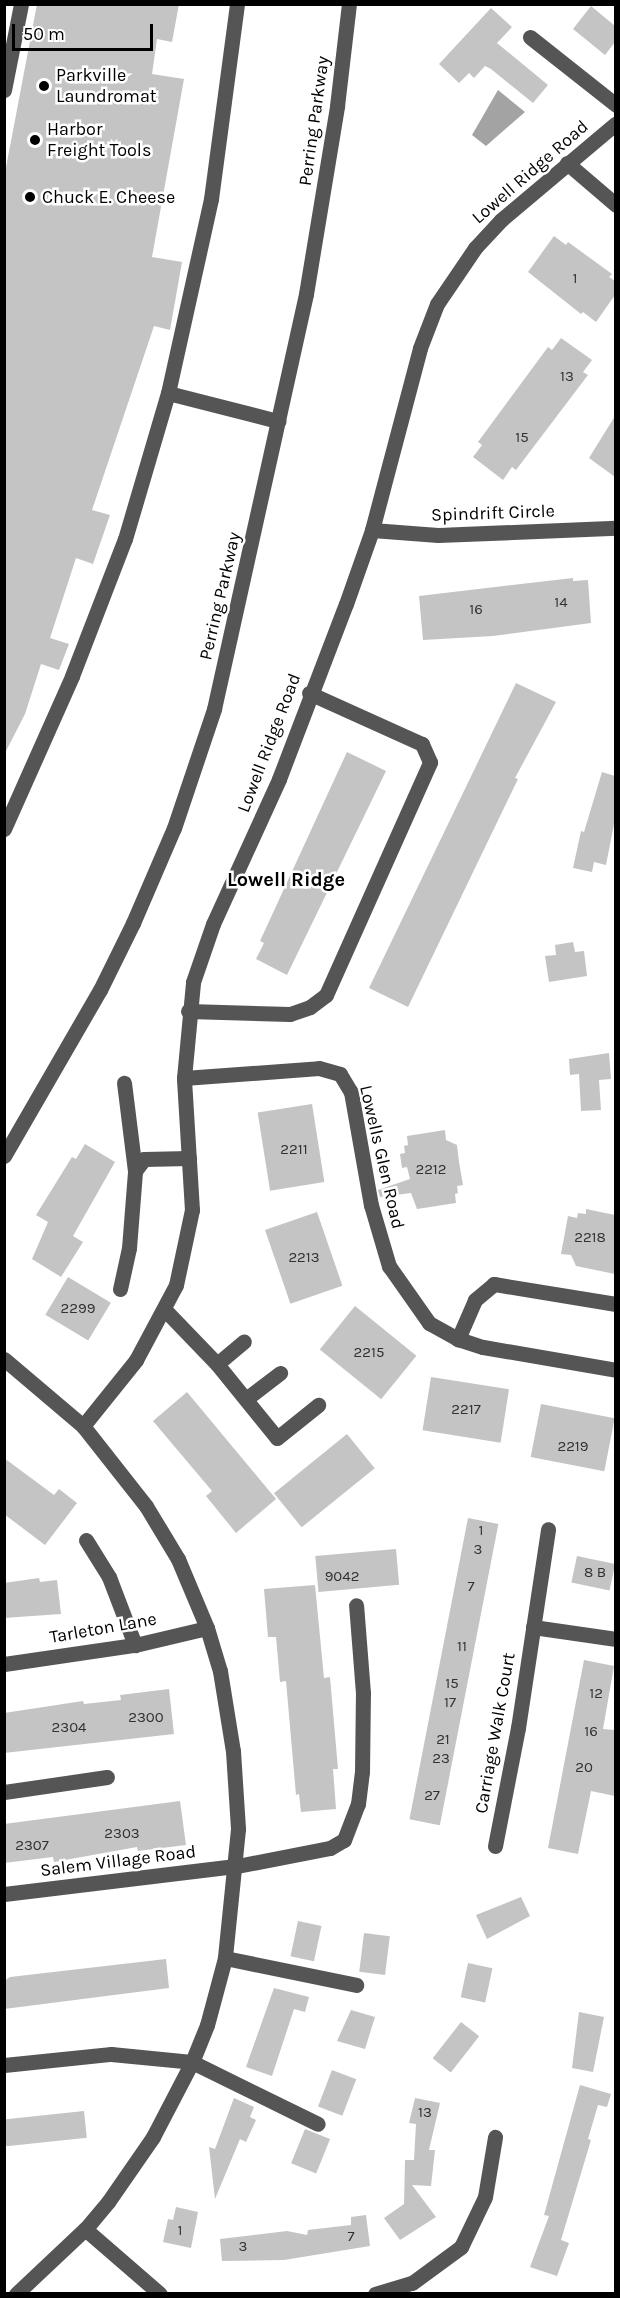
<!DOCTYPE html>
<html>
<head>
<meta charset="utf-8">
<style>
  body { margin:0 }
  #map { position:relative; width:620px; height:2298px; overflow:hidden; background:#fff; font-family:Karla,sans-serif }
  div>[style] { position:absolute }
  .water>* { inset:0; background:#a3a3a3 }
  .building>* { inset:0; background:#c4c4c4; transform-origin:0 0 }
  .minor>* { height:15px; margin:-7.5px; padding:0 7.5px; transform-origin:7.5px; border-radius:7.5px; background:#555 }
  .dots>* { width:16px; height:16px; translate:-50% -50%; box-sizing:border-box; border:3px solid #fff; border-radius:50% }
  span { translate:-50% -50%; white-space:nowrap; text-align:center; line-height:1.15; -webkit-text-stroke:5px #fff; paint-order:stroke }
  .number-label { font-size:15px; color:#313131 }
  .number-label span { -webkit-text-stroke-width:0 }
  .poi-label { font-size:18px; color:#000 }
  .left { translate:0 -50%; text-align:left }
  .street-label { font-size:18px; color:#000 }
  .neighbourhood-label { font-size:20px; color:#000; font-weight:700 }
  .frame { position:absolute; inset:0; border:6px solid #000; pointer-events:none }
  .scale { position:absolute; left:12px; top:24px; width:141px; height:27px; box-sizing:border-box; border:3px solid #000; border-top:0; padding-left:8px; font-size:18px; line-height:21px; white-space:nowrap; color:#000; -webkit-text-stroke:4px #fff; paint-order:stroke }
</style>
</head>
<body>
<div id="map">
  <div class="water">
    <i style="clip-path:polygon(498px 90px,525px 112px,486px 146px,472px 135px)"></i>
  </div>
  <div class="building">
    <i style="clip-path:polygon(37px 4px,179px 4px,172px 42px,157px 39px,152px 74px,184px 79px,152px 257px,182px 262px,170px 330px,154px 326px,92px 510px,110px 515px,93px 564px,76px 558px,50px 638px,69px 644px,59px 670px,41px 664px,25px 714px,4px 755px,4px 178px)"></i>
    <i style="clip-path:polygon(591px 6px,615px 26px,615px 42px,605px 55px,573px 29px)"></i>
    <i style="clip-path:polygon(491px 8px,512px 27px,497px 43px,548px 85px,533px 103px,491px 69px,485px 66px,474px 78px,469px 73px,459px 83px,439px 64px)"></i>
    <i style="clip-path:polygon(554px 236px,566px 245px,568px 242px,612px 274px,609px 277px,615px 281px,615px 295px,596px 322px,583px 312px,581px 314px,528px 272px)"></i>
    <i style="clip-path:polygon(561px 338px,592px 360px,583px 372px,588px 375px,516px 470px,512px 467px,503px 480px,473px 457px,482px 445px,478px 442px,548px 347px,552px 350px)"></i>
    <i style="clip-path:polygon(615px 416px,615px 477px,589px 458px)"></i>
    <i style="clip-path:polygon(573px 578px,573px 581px,588px 580px,591px 623px,493px 636px,423px 640px,419px 596px)"></i>
    <i style="clip-path:polygon(516px 683px,556px 702px,515px 778px,518px 779px,408px 1007px,369px 988px)"></i>
    <i style="clip-path:polygon(347px 752px,386px 771px,287px 975px,256px 959px,264px 943px,260px 941px)"></i>
    <i style="clip-path:polygon(602px 772px,615px 776px,615px 819px,606px 865px,594px 862px,592px 872px,573px 868px,581px 831px,584px 832px)"></i>
    <i style="clip-path:polygon(573px 942px,575px 952px,584px 951px,587px 976px,549px 982px,545px 956px,556px 955px,555px 945px)"></i>
    <i style="clip-path:polygon(609px 1053px,611px 1079px,599px 1080px,601px 1110px,581px 1111px,579px 1074px,570px 1075px,569px 1059px)"></i>
    <i style="left:312px;top:1104px;width:79px;height:55px;rotate:81deg"></i>
    <i style="clip-path:polygon(445px 1130px,446px 1140px,457px 1145px,459px 1162px,463px 1185px,457px 1186px,458px 1193px,455px 1194px,456px 1203px,417px 1209px,411px 1193px,380px 1197px,378px 1190px,410px 1179px,407px 1167px,402px 1168px,400px 1154px,405px 1153px,404px 1146px,408px 1145px,407px 1136px)"></i>
    <i style="clip-path:polygon(85px 1144px,115px 1162px,73px 1236px,83px 1242px,61px 1277px,32px 1259px,48px 1222px,36px 1215px,72px 1157px,76px 1159px)"></i>
    <i style="clip-path:polygon(586px 1209px,615px 1215px,615px 1274px,576px 1266px,571px 1255px,561px 1254px,568px 1216px,577px 1218px,578px 1213px,586px 1214px)"></i>
    <i style="left:317px;top:1212px;width:78px;height:55px;rotate:71deg"></i>
    <i style="left:68px;top:1277px;width:50px;height:44px;rotate:31deg"></i>
    <i style="left:355px;top:1306px;width:79px;height:56px;rotate:39deg"></i>
    <i style="left:431px;top:1377px;width:79px;height:54px;rotate:9deg"></i>
    <i style="clip-path:polygon(187px 1392px,276px 1499px,236px 1533px,206px 1496px,212px 1491px,153px 1421px)"></i>
    <i style="left:541px;top:1404px;width:75px;height:54px;rotate:11deg"></i>
    <i style="left:347px;top:1434px;width:44px;height:94px;rotate:51deg"></i>
    <i style="clip-path:polygon(4px 1458px,54px 1495px,59px 1489px,77px 1503px,45px 1545px,4px 1514px)"></i>
    <i style="left:468px;top:1518px;width:31px;height:307px;rotate:11deg"></i>
    <i style="left:396px;top:1549px;width:36px;height:81px;rotate:85deg"></i>
    <i style="left:577px;top:1556px;width:39px;height:27px;rotate:12deg"></i>
    <i style="clip-path:polygon(39px 1578px,40px 1582px,57px 1580px,61px 1614px,4px 1618px,4px 1583px)"></i>
    <i style="clip-path:polygon(315px 1585px,324px 1678px,330px 1677px,338px 1769px,333px 1769px,336px 1809px,301px 1812px,299px 1794px,296px 1795px,286px 1681px,280px 1682px,276px 1637px,268px 1637px,264px 1589px)"></i>
    <i style="clip-path:polygon(584px 1660px,614px 1666px,603px 1729px,615px 1730px,615px 1796px,591px 1791px,578px 1854px,548px 1848px)"></i>
    <i style="clip-path:polygon(169px 1689px,174px 1734px,4px 1753px,4px 1713px,83px 1701px,84px 1704px,121px 1700px,120px 1695px)"></i>
    <i style="clip-path:polygon(180px 1801px,186px 1845px,138px 1851px,137px 1847px,54px 1862px,53px 1857px,4px 1863px,4px 1824px)"></i>
    <i style="clip-path:polygon(521px 1897px,530px 1916px,487px 1939px,476px 1915px)"></i>
    <i style="left:298px;top:1921px;width:24px;height:36px;rotate:12deg"></i>
    <i style="left:364px;top:1933px;width:26px;height:39px;rotate:7deg"></i>
    <i style="clip-path:polygon(166px 1959px,169px 1988px,4px 2009px,4px 1981px,10px 1977px)"></i>
    <i style="left:468px;top:1963px;width:25px;height:35px;rotate:12deg"></i>
    <i style="clip-path:polygon(274px 1988px,309px 1997px,305px 2012px,294px 2009px,272px 2076px,246px 2067px)"></i>
    <i style="clip-path:polygon(351px 2010px,375px 2017px,365px 2049px,337px 2041px)"></i>
    <i style="clip-path:polygon(579px 2012px,604px 2017px,593px 2072px,572px 2068px)"></i>
    <i style="left:461px;top:2022px;width:23px;height:46px;rotate:38deg"></i>
    <i style="left:332px;top:2070px;width:26px;height:39px;rotate:21deg"></i>
    <i style="clip-path:polygon(580px 2085px,611px 2094px,607px 2107px,598px 2105px,588px 2139px,591px 2140px,561px 2240px,569px 2243px,557px 2276px,530px 2267px,549px 2216px,544px 2215px)"></i>
    <i style="clip-path:polygon(234px 2098px,254px 2107px,250px 2117px,256px 2120px,246px 2142px,240px 2139px,215px 2199px,209px 2147px,215px 2149px)"></i>
    <i style="clip-path:polygon(415px 2098px,440px 2103px,429px 2150px,435px 2150px,431px 2186px,412px 2185px,436px 2217px,400px 2240px,384px 2218px,404px 2204px,405px 2160px,414px 2160px,416px 2124px,409px 2123px)"></i>
    <i style="left:84px;top:2111px;width:27px;height:81px;rotate:84deg"></i>
    <i style="left:305px;top:2129px;width:27px;height:37px;rotate:22deg"></i>
    <i style="clip-path:polygon(176px 2207px,198px 2212px,191px 2248px,163px 2242px,168px 2219px,173px 2220px)"></i>
    <i style="clip-path:polygon(366px 2215px,370px 2246px,284px 2260px,222px 2261px,220px 2239px,287px 2231px,307px 2235px,308px 2230px,351px 2225px,351px 2217px)"></i>
  </div>
  <div class="minor">
    <i style="left:530px;top:37px;width:110px;rotate:38.3deg"></i>
    <i style="left:4px;top:90px;width:88px;rotate:-78.8deg"></i>
    <i style="left:567px;top:163px;width:65px;rotate:40.6deg"></i>
    <i style="left:168px;top:393px;width:114px;rotate:14.3deg"></i>
    <i style="left:372px;top:530px;width:66px;rotate:4.3deg"></i>
    <i style="left:438px;top:535px;width:178px;rotate:-2.3deg"></i>
    <i style="left:4px;top:829px;width:167px;rotate:-66deg"></i>
    <i style="left:72px;top:676px;width:147px;rotate:-68.9deg"></i>
    <i style="left:125px;top:539px;width:152px;rotate:-73.6deg"></i>
    <i style="left:168px;top:393px;width:199px;rotate:-77.5deg"></i>
    <i style="left:211px;top:199px;width:197px;rotate:-82.4deg"></i>
    <i style="left:188px;top:1011px;width:102px;rotate:1.7deg"></i>
    <i style="left:290px;top:1014px;width:21px;rotate:-19deg"></i>
    <i style="left:310px;top:1007px;width:20px;rotate:-37deg"></i>
    <i style="left:326px;top:995px;width:255px;rotate:-65.9deg"></i>
    <i style="left:430px;top:762px;width:20px;rotate:-114deg"></i>
    <i style="left:422px;top:744px;width:124px;rotate:-155.7deg"></i>
    <i style="left:184px;top:1078px;width:135px;rotate:-4.2deg"></i>
    <i style="left:319px;top:1068px;width:22px;rotate:16deg"></i>
    <i style="left:340px;top:1074px;width:21px;rotate:59deg"></i>
    <i style="left:351px;top:1092px;width:115px;rotate:80deg"></i>
    <i style="left:371px;top:1205px;width:64px;rotate:73.6deg"></i>
    <i style="left:389px;top:1266px;width:70px;rotate:54.9deg"></i>
    <i style="left:429px;top:1323px;width:33px;rotate:29deg"></i>
    <i style="left:4px;top:1156px;width:192px;rotate:-60deg"></i>
    <i style="left:100px;top:990px;width:75px;rotate:-63.8deg"></i>
    <i style="left:133px;top:923px;width:103px;rotate:-66.7deg"></i>
    <i style="left:174px;top:828px;width:126px;rotate:-71.4deg"></i>
    <i style="left:214px;top:709px;width:425px;rotate:-77.5deg"></i>
    <i style="left:306px;top:294px;width:191px;rotate:-80.6deg"></i>
    <i style="left:337px;top:106px;width:103px;rotate:-83.3deg"></i>
    <i style="left:135px;top:1171px;width:15px;rotate:-53deg"></i>
    <i style="left:144px;top:1159px;width:45px;rotate:-1.3deg"></i>
    <i style="left:120px;top:1289px;width:42px;rotate:-77.6deg"></i>
    <i style="left:129px;top:1248px;width:77px;rotate:-85.5deg"></i>
    <i style="left:135px;top:1171px;width:89px;rotate:-97.1deg"></i>
    <i style="left:616px;top:1304px;width:124px;rotate:-170.7deg"></i>
    <i style="left:494px;top:1284px;width:25px;rotate:140deg"></i>
    <i style="left:475px;top:1300px;width:43px;rotate:113.6deg"></i>
    <i style="left:458px;top:1339px;width:26px;rotate:18deg"></i>
    <i style="left:483px;top:1347px;width:135px;rotate:9.8deg"></i>
    <i style="left:165px;top:1310px;width:75px;rotate:46.1deg"></i>
    <i style="left:217px;top:1364px;width:95px;rotate:51deg"></i>
    <i style="left:277px;top:1438px;width:53px;rotate:-38.8deg"></i>
    <i style="left:4px;top:1359px;width:104px;rotate:40.3deg"></i>
    <i style="left:83px;top:1426px;width:102px;rotate:51.8deg"></i>
    <i style="left:146px;top:1506px;width:62px;rotate:58.9deg"></i>
    <i style="left:178px;top:1559px;width:75px;rotate:67.2deg"></i>
    <i style="left:207px;top:1628px;width:45px;rotate:73.2deg"></i>
    <i style="left:220px;top:1671px;width:81px;rotate:80.8deg"></i>
    <i style="left:233px;top:1751px;width:78px;rotate:86.3deg"></i>
    <i style="left:238px;top:1829px;width:130px;rotate:95.8deg"></i>
    <i style="left:225px;top:1958px;width:69px;rotate:105deg"></i>
    <i style="left:207px;top:2025px;width:40px;rotate:112deg"></i>
    <i style="left:192px;top:2062px;width:85px;rotate:117.5deg"></i>
    <i style="left:153px;top:2137px;width:79px;rotate:124.7deg"></i>
    <i style="left:108px;top:2202px;width:35px;rotate:130deg"></i>
    <i style="left:85px;top:2229px;width:95px;rotate:136.7deg"></i>
    <i style="left:217px;top:1364px;width:35px;rotate:-40deg"></i>
    <i style="left:246px;top:1399px;width:43px;rotate:-37.4deg"></i>
    <i style="left:83px;top:1426px;width:85px;rotate:-51.2deg"></i>
    <i style="left:136px;top:1360px;width:85px;rotate:-61.9deg"></i>
    <i style="left:176px;top:1285px;width:77px;rotate:-78deg"></i>
    <i style="left:192px;top:1210px;width:132px;rotate:-93.5deg"></i>
    <i style="left:184px;top:1078px;width:96px;rotate:-84.6deg"></i>
    <i style="left:193px;top:982px;width:61px;rotate:-71deg"></i>
    <i style="left:213px;top:924px;width:159px;rotate:-65.5deg"></i>
    <i style="left:279px;top:779px;width:187px;rotate:-69.1deg"></i>
    <i style="left:346px;top:604px;width:78px;rotate:-70.6deg"></i>
    <i style="left:372px;top:530px;width:188px;rotate:-75.2deg"></i>
    <i style="left:420px;top:348px;width:47px;rotate:-68.9deg"></i>
    <i style="left:437px;top:304px;width:68px;rotate:-55.8deg"></i>
    <i style="left:475px;top:248px;width:38px;rotate:-47deg"></i>
    <i style="left:501px;top:220px;width:150px;rotate:-40.1deg"></i>
    <i style="left:86px;top:1540px;width:44px;rotate:58.1deg"></i>
    <i style="left:109px;top:1577px;width:73px;rotate:69.1deg"></i>
    <i style="left:533px;top:1627px;width:84px;rotate:8.2deg"></i>
    <i style="left:4px;top:1664px;width:132px;rotate:-8.3deg"></i>
    <i style="left:135px;top:1645px;width:74px;rotate:-13.3deg"></i>
    <i style="left:4px;top:1792px;width:104px;rotate:-8.3deg"></i>
    <i style="left:495px;top:1846px;width:120px;rotate:-79deg"></i>
    <i style="left:518px;top:1728px;width:201px;rotate:-81.4deg"></i>
    <i style="left:4px;top:1894px;width:235px;rotate:-6.9deg"></i>
    <i style="left:237px;top:1866px;width:95px;rotate:-11deg"></i>
    <i style="left:330px;top:1848px;width:16px;rotate:-30deg"></i>
    <i style="left:344px;top:1840px;width:39px;rotate:-69deg"></i>
    <i style="left:358px;top:1804px;width:32px;rotate:-83deg"></i>
    <i style="left:362px;top:1772px;width:79px;rotate:-89.3deg"></i>
    <i style="left:363px;top:1693px;width:88px;rotate:-94.5deg"></i>
    <i style="left:225px;top:1958px;width:134px;rotate:11.6deg"></i>
    <i style="left:4px;top:2065px;width:108px;rotate:-5.9deg"></i>
    <i style="left:111px;top:2054px;width:81px;rotate:5.6deg"></i>
    <i style="left:192px;top:2062px;width:140px;rotate:26.2deg"></i>
    <i style="left:85px;top:2229px;width:99px;rotate:40.9deg"></i>
    <i style="left:375px;top:2294px;width:39px;rotate:-17deg"></i>
    <i style="left:412px;top:2283px;width:61px;rotate:-36.3deg"></i>
    <i style="left:461px;top:2247px;width:55px;rotate:-64.4deg"></i>
    <i style="left:485px;top:2197px;width:61px;rotate:-80.5deg"></i>
  </div>
  <div class="dots">
    <i style="left:44px;top:86px;background:#000"></i>
    <i style="left:35px;top:140px;background:#000"></i>
    <i style="left:30px;top:197px;background:#000"></i>
  </div>
  <div class="number-label">
    <span style="left:575px;top:279px">1</span>
    <span style="left:567px;top:377px">13</span>
    <span style="left:522px;top:438px">15</span>
    <span style="left:561px;top:603px">14</span>
    <span style="left:476px;top:610px">16</span>
    <span style="left:294px;top:1150px">2211</span>
    <span style="left:431px;top:1170px">2212</span>
    <span style="left:590px;top:1238px">2218</span>
    <span style="left:304px;top:1258px">2213</span>
    <span style="left:78px;top:1309px">2299</span>
    <span style="left:369px;top:1353px">2215</span>
    <span style="left:466px;top:1410px">2217</span>
    <span style="left:573px;top:1447px">2219</span>
    <span style="left:481px;top:1531px">1</span>
    <span style="left:478px;top:1550px">3</span>
    <span style="left:595px;top:1573px">8 B</span>
    <span style="left:342px;top:1577px">9042</span>
    <span style="left:471px;top:1587px">7</span>
    <span style="left:462px;top:1647px">11</span>
    <span style="left:452px;top:1684px">15</span>
    <span style="left:596px;top:1694px">12</span>
    <span style="left:450px;top:1703px">17</span>
    <span style="left:146px;top:1718px">2300</span>
    <span style="left:69px;top:1728px">2304</span>
    <span style="left:591px;top:1732px">16</span>
    <span style="left:443px;top:1740px">21</span>
    <span style="left:441px;top:1759px">23</span>
    <span style="left:584px;top:1768px">20</span>
    <span style="left:432px;top:1796px">27</span>
    <span style="left:122px;top:1834px">2303</span>
    <span style="left:32px;top:1846px">2307</span>
    <span style="left:425px;top:2113px">13</span>
    <span style="left:180px;top:2231px">1</span>
    <span style="left:351px;top:2237px">7</span>
    <span style="left:243px;top:2247px">3</span>
  </div>
  <div class="poi-label">
    <span class="left" style="left:56px;top:86px">Parkville<br>Laundromat</span>
    <span class="left" style="left:47px;top:140px">Harbor<br>Freight Tools</span>
    <span class="left" style="left:42px;top:197px">Chuck E. Cheese</span>
  </div>
  <div class="street-label">
    <span style="left:314px;top:121px;rotate:-82deg">Perring Parkway</span>
    <span style="left:530px;top:172px;rotate:-41deg">Lowell Ridge Road</span>
    <span style="left:493px;top:513px;rotate:-2deg">Spindrift Circle</span>
    <span style="left:220px;top:596px;rotate:-77deg">Perring Parkway</span>
    <span style="left:269px;top:743px;rotate:-69deg">Lowell Ridge Road</span>
    <span style="left:382px;top:1157px;rotate:77deg">Lowells Glen Road</span>
    <span style="left:103px;top:1628px;rotate:-10deg">Tarleton Lane</span>
    <span style="left:495px;top:1733px;rotate:-80deg">Carriage Walk Court</span>
    <span style="left:118px;top:1861px;rotate:-7deg">Salem Village Road</span>
  </div>
  <div class="neighbourhood-label">
    <span style="left:286px;top:879px">Lowell Ridge</span>
  </div>
  <div class="frame"></div>
  <div class="scale">50 m</div>
</div>
</body>
</html>
